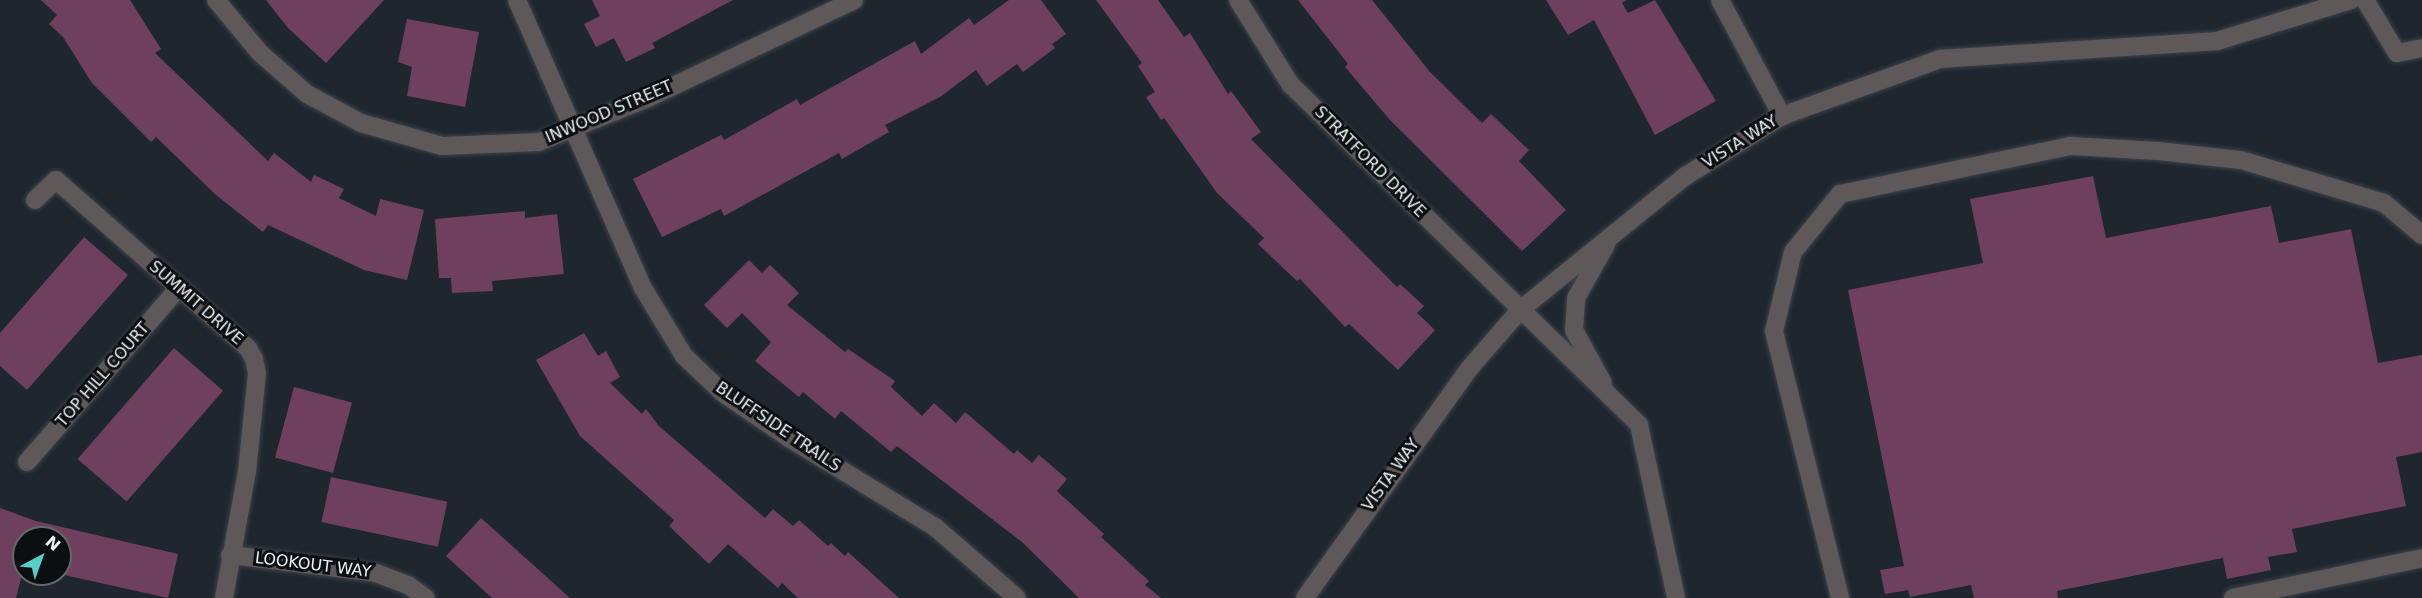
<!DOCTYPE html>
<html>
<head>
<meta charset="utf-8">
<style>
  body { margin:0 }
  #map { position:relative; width:2422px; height:598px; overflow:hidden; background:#1e262e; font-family:"DejaVu Sans",sans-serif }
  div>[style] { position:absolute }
  .building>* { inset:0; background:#6f405e; transform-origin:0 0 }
  .roads { filter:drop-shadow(0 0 2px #3b424a) drop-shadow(0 0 2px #3b424a) }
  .minor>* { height:18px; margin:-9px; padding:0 9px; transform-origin:9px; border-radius:9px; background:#5f5858 }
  span { translate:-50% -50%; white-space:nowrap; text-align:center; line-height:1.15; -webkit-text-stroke:6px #0b0f12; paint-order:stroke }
  .street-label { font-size:16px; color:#eaf0f5 }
  .north { position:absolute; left:12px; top:526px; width:60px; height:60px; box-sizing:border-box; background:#0b0f12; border:2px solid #64696d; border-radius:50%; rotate:41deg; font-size:16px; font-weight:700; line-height:24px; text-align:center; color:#eaf0f5 }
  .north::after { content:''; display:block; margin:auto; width:21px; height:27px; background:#55cec5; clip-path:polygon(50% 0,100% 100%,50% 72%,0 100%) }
</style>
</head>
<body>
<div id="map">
  <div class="building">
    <i style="clip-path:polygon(41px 0,130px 0,161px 49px,155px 53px,268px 161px,274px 153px,311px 182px,314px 175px,344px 189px,339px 198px,376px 216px,380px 199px,424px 210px,407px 280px,364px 270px,268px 225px,263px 232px,216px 195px,156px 137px,151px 142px,92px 83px,63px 37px,49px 24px,57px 15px)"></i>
    <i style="clip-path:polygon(266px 0,384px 0,326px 63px,288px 28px)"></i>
    <i style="clip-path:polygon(592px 0,733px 0,652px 43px,655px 48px,626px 62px,614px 38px,596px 47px,584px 24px,600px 16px)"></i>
    <i style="clip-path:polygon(1009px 0,1041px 0,1066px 34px,1052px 44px,1055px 48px,1023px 72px,1017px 64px,987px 86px,976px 70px,940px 97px,885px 125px,889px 132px,842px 159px,839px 153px,724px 216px,721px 209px,662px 237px,633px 179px,721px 135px,724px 140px,797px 99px,800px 105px,915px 41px,921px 54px,969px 18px,974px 25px)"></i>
    <i style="clip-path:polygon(1096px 0,1158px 0,1184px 37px,1190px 33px,1228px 94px,1231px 91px,1261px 132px,1251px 139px,1397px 287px,1400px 284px,1424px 306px,1417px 313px,1435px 330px,1398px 370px,1349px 324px,1345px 327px,1300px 279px,1297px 281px,1258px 244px,1264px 238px,1217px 193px,1164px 118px,1161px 120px,1146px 97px,1155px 92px,1138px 66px,1142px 63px)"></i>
    <i style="clip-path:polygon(1298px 0,1372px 0,1430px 72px,1482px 123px,1491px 114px,1529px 150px,1519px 161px,1566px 210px,1522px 251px,1390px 120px,1345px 67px,1348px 64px)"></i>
    <i style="clip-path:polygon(1546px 0,1626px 0,1622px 3px,1628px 13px,1655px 0,1716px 101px,1655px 135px,1594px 20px,1568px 35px)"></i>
    <i style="clip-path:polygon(407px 19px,479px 32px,465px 107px,407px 96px,412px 67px,398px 62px)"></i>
    <i style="clip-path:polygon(2093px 176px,2106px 238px,2271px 206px,2279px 243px,2351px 229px,2378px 363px,2422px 355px,2422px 452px,2396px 457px,2406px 506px,2292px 529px,2297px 552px,2268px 557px,2271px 570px,2227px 579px,2223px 558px,2057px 591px,2058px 598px,1974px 598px,1971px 585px,1910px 597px,1908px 590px,1885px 594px,1880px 570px,1904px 566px,1848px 290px,1983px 263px,1970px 199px)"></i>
    <i style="clip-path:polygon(525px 211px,525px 218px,557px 214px,564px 274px,492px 281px,493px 291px,452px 293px,451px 278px,439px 278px,435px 219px)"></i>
    <i style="clip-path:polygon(84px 237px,128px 275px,27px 390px,0 366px,0 333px)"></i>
    <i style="clip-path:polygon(749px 260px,762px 273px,770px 265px,799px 293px,787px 305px,845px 352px,848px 349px,895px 381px,891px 387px,922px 416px,934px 403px,956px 423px,965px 412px,1014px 454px,1017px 450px,1032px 463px,1039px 455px,1067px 479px,1057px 491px,1104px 534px,1101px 537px,1149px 581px,1145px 585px,1161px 598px,1079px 598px,1022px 542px,897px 446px,891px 452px,841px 411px,835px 419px,803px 392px,799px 397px,755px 361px,771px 342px,742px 313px,727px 328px,704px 305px)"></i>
    <i style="clip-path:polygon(584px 333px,598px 356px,606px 351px,620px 377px,610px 383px,642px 414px,646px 409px,659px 426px,765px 518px,773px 509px,793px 526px,799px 520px,828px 546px,831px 543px,845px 556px,848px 552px,899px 598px,798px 598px,782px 583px,778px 588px,728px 544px,709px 564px,669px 526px,674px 520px,580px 436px,536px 360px)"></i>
    <i style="left:174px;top:348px;width:65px;height:147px;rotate:41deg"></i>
    <i style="left:294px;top:387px;width:60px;height:73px;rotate:15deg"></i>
    <i style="left:331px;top:477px;width:119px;height:46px;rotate:12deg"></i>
    <i style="clip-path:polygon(0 508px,36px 521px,178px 554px,168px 598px,60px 574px,60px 538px,24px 538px,24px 567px,16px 598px,0 598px)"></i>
    <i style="clip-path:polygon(481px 518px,570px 598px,492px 598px,446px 556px)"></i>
  </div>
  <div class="roads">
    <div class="minor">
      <i style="left:216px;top:0;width:69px;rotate:50.3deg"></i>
      <i style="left:260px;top:53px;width:62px;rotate:41.1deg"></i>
      <i style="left:307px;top:94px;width:61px;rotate:28.2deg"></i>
      <i style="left:361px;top:123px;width:84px;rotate:15.9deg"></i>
      <i style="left:442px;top:146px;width:97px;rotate:-2.4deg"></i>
      <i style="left:539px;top:142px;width:118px;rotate:-22deg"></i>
      <i style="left:648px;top:98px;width:228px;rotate:-25.4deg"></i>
      <i style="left:517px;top:0;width:314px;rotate:66.4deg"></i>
      <i style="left:643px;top:288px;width:79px;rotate:58.9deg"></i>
      <i style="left:684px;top:356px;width:54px;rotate:43.5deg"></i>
      <i style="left:723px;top:393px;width:80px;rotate:34.3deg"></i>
      <i style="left:789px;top:438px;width:171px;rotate:31.4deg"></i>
      <i style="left:935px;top:527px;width:108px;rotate:40.9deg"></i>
      <i style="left:1238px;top:0;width:99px;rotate:58.2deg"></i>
      <i style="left:1290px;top:84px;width:488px;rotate:44.3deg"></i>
      <i style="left:1639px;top:425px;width:177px;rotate:77.9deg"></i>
      <i style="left:1720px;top:0;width:132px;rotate:61.9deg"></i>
      <i style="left:2365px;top:0;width:62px;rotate:58.9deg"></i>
      <i style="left:2397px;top:53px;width:25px;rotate:-11deg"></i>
      <i style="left:35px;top:200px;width:29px;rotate:-44deg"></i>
      <i style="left:56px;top:180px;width:255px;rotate:41.2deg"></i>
      <i style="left:248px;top:348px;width:13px;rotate:61deg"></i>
      <i style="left:254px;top:359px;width:14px;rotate:78deg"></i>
      <i style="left:257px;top:373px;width:99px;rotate:95.8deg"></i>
      <i style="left:247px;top:471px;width:129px;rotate:100.3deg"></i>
      <i style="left:1603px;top:383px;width:60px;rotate:-118.7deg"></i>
      <i style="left:1574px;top:330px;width:32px;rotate:-86deg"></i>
      <i style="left:1576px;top:298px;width:61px;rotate:-60.5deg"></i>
      <i style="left:27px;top:462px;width:231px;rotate:-48.9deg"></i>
      <i style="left:230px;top:555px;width:147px;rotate:7deg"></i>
      <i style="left:376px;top:573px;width:34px;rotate:21deg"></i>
      <i style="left:408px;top:585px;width:22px;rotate:36deg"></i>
      <i style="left:1305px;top:598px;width:280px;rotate:-54.4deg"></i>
      <i style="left:1468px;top:370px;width:79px;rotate:-49.1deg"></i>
      <i style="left:1520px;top:310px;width:211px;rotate:-39deg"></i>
      <i style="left:1684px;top:177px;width:115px;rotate:-31.9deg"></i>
      <i style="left:1782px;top:116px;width:168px;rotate:-19.8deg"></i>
      <i style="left:1940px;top:59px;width:278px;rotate:-3.7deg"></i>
      <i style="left:2217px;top:41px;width:140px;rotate:-17deg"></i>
      <i style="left:1840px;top:598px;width:275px;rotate:-103.9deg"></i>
      <i style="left:1774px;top:331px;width:81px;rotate:-76.5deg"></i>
      <i style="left:1793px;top:252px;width:75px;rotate:-51deg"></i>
      <i style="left:1840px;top:194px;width:235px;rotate:-11.8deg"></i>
      <i style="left:2070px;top:146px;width:88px;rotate:3.3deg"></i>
      <i style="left:2158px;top:151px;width:83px;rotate:6.2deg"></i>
      <i style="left:2241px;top:160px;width:149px;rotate:16.7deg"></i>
      <i style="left:2384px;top:203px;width:50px;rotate:40.1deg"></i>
      <i style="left:2233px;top:598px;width:193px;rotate:-11.9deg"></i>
    </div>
  </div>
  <div class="street-label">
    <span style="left:609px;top:112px;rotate:-23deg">INWOOD STREET</span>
    <span style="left:1740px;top:142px;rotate:-32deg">VISTA WAY</span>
    <span style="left:1370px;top:162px;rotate:45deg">STRATFORD DRIVE</span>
    <span style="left:196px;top:303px;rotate:41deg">SUMMIT DRIVE</span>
    <span style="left:103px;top:375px;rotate:-49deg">TOP HILL COURT</span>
    <span style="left:778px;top:427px;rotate:34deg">BLUFFSIDE TRAILS</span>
    <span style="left:1391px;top:475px;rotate:-54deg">VISTA WAY</span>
    <span style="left:313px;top:565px;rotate:7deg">LOOKOUT WAY</span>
  </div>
  <div class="north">N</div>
</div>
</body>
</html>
